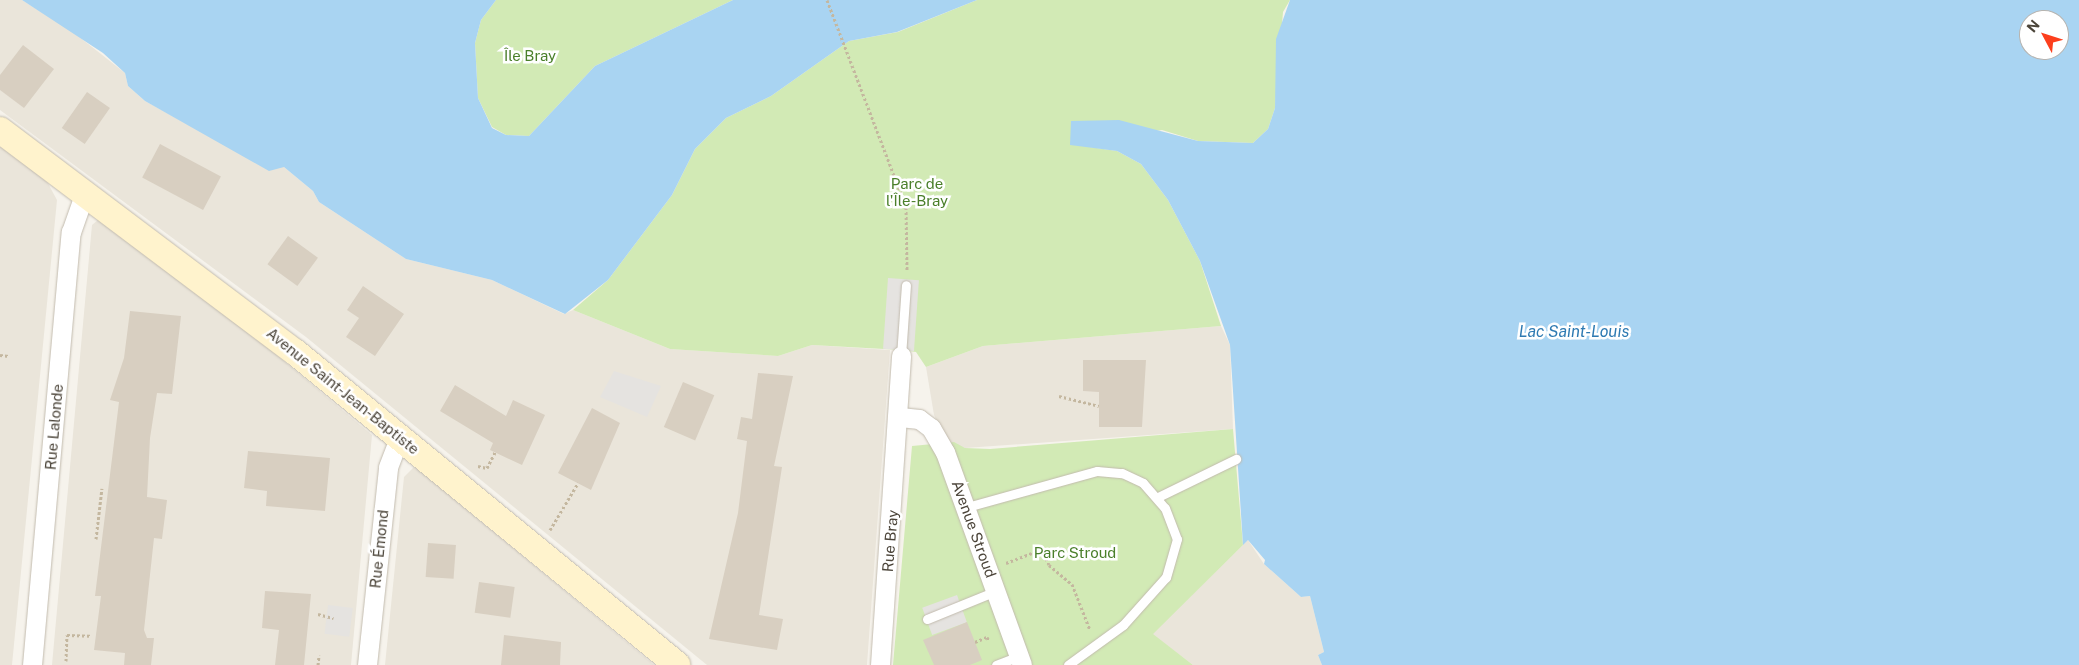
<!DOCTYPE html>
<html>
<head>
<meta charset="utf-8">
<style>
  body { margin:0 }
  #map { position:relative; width:2079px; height:665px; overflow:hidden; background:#f6f3ec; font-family:"Public Sans",sans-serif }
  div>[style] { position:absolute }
  .residential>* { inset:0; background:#eae5da }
  .green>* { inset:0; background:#d2eab5 }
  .parking>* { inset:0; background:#e5e3e0; transform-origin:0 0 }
  .water>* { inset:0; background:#a9d4f2 }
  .building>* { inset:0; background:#d8cfc1; transform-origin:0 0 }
  .path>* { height:3px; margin-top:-1.5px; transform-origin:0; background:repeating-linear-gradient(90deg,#c4b79f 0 2.5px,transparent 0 5px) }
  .roads { filter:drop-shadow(0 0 1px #c2bbae) drop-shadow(0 0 1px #c2bbae) }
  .lane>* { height:9px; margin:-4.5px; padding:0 4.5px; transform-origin:4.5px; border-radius:4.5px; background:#fff }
  .street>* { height:19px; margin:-9.5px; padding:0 9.5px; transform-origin:9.5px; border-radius:9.5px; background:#fff }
  .secondary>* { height:26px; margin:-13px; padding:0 13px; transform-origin:13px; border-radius:13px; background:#fff3cd }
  span { translate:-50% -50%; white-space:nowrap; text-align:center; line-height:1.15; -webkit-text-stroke:5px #fff; paint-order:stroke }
  .park-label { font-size:15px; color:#4a7f2a }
  .street-label { font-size:15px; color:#4b4439 }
  .water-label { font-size:16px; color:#2e7ab2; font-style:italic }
  .north { position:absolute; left:2019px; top:10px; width:50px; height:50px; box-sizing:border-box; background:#fff; border:1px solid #b7b4b0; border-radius:50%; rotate:310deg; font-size:14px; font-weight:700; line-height:20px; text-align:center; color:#4b4439 }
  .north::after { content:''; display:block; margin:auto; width:18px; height:22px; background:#fc3f1d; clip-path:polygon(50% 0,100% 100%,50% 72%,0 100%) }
</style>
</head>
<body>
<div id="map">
  <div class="residential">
    <i style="clip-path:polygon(0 0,22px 0,73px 32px,125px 73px,128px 86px,145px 101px,240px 153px,284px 167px,313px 191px,319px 202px,406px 259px,492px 280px,564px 314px,573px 310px,670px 349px,778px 356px,812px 345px,890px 350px,867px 665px,707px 665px,306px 337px,0 110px)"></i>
    <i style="clip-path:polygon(0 146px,45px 178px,57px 200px,12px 665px,0 665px)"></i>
    <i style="clip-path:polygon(98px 220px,242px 326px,372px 435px,351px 665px,52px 665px,92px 225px)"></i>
    <i style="clip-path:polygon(1221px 326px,1230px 345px,1233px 429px,965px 448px,947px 442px,934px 415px,926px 367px,983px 346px)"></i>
    <i style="clip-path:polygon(414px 467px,419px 470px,654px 665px,385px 665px,404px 477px)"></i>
    <i style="clip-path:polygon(1248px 540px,1264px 564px,1301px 597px,1310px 596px,1324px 652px,1318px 655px,1322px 665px,1193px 665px,1152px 634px)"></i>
  </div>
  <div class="green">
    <i style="clip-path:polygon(496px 0,733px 0,595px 66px,529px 136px,506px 135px,492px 127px,478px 98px,475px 43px,481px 20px)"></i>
    <i style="clip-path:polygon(977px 0,1290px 0,1283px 12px,1275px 108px,1268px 129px,1253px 143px,1198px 141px,1162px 130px,1070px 144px,1117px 151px,1141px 164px,1168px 200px,1200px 261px,1221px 326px,983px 346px,926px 367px,916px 352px,902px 350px,812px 345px,778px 356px,670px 349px,573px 310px,608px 280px,672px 195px,695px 149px,726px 118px,771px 96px,849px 41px,898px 32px)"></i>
    <i style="clip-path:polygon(1233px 429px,1243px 545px,1153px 634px,1193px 665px,893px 665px,912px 446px,954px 442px,965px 448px,990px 449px)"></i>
  </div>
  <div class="parking">
    <i style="left:888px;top:278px;width:31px;height:71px;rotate:4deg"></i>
    <i style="clip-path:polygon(614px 371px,661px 386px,647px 417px,600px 397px)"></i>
    <i style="left:957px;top:595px;width:29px;height:37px;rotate:70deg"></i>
    <i style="left:328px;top:605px;width:25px;height:29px;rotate:7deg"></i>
  </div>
  <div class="water">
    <i style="clip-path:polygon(22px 0,496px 0,481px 20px,475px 43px,478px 98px,492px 128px,506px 135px,529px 136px,595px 66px,733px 0,977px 0,897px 32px,849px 41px,771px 96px,726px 118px,695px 149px,672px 195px,608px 280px,565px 314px,492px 280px,406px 259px,319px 202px,313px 191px,284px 167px,269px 171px,145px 101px,128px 86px,125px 73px,103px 53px)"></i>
    <i style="clip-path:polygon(evenodd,1290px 0,2079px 0,2079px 665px,1322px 665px,1318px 655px,1324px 652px,1310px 596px,1301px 597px,1264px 564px,1265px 560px,1248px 540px,1243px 545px,1230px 345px,1200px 261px,1168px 200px,1141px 164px,1117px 151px,1070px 145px,1071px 121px,1119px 120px,1198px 141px,1253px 143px,1268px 129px,1275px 108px,1276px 39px,1290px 0,2029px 20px,2059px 20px,2059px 50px,2029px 50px,2029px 20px)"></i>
  </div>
  <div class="building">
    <i style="clip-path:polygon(23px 45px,54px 69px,24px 108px,0 90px,0 75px)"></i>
    <i style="left:87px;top:92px;width:28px;height:44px;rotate:35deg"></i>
    <i style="left:160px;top:144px;width:69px;height:38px;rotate:28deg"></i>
    <i style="left:288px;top:236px;width:37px;height:35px;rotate:36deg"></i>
    <i style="clip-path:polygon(363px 286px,404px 314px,375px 356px,346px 337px,359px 318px,347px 310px)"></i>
    <i style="clip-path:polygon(130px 311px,181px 316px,172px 394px,157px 393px,150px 438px,147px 497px,167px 500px,162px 539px,154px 538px,144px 630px,147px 638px,154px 638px,151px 665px,124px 665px,125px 653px,94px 650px,101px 596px,95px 596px,119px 402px,110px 400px,124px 358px)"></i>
    <i style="clip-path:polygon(1083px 360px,1146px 360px,1142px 427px,1099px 427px,1099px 392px,1083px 391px)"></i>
    <i style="clip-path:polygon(758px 373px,793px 376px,774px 466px,782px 467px,759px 615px,783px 619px,777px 650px,709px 639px,738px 513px,747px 441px,737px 439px,741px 417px,752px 419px)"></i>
    <i style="left:683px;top:382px;width:34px;height:49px;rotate:23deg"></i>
    <i style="clip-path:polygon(455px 385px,506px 416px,513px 400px,545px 415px,522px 465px,490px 450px,493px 443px,440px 411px)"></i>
    <i style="clip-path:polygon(592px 408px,620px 423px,591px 490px,558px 473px)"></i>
    <i style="clip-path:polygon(248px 451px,330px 458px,325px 511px,266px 506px,267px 491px,244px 488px)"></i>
    <i style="left:428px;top:543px;width:28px;height:34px;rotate:4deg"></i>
    <i style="left:479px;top:582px;width:36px;height:31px;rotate:8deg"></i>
    <i style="clip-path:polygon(265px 591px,311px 594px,304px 665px,275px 665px,279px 630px,262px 628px)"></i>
    <i style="clip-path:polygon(967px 622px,982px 660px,970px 665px,934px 665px,923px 640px)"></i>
    <i style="clip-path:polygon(504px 635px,561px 642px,560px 665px,501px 665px)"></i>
  </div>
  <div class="path">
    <i style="left:827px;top:0;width:222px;rotate:69.1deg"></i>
    <i style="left:906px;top:207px;width:63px;rotate:89.1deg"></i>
    <i style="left:0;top:355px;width:9px;rotate:6deg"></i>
    <i style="left:1059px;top:396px;width:41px;rotate:14deg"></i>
    <i style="left:478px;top:466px;width:9px;rotate:13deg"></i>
    <i style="left:487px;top:468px;width:18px;rotate:-63deg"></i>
    <i style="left:550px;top:530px;width:55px;rotate:-59.2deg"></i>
    <i style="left:96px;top:539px;width:51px;rotate:-83.3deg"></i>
    <i style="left:1006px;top:563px;width:39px;rotate:-21deg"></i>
    <i style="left:1042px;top:549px;width:17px;rotate:66deg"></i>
    <i style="left:1049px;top:565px;width:30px;rotate:40deg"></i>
    <i style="left:1072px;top:584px;width:49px;rotate:68.6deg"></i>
    <i style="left:318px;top:614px;width:16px;rotate:15deg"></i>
    <i style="left:975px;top:642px;width:13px;rotate:-23deg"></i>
    <i style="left:987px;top:637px;width:4px;rotate:63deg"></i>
    <i style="left:66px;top:661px;width:26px;rotate:-88deg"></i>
    <i style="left:67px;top:635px;width:23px;rotate:2deg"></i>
    <i style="left:318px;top:665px;width:10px;rotate:-84deg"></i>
  </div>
  <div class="roads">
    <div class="lane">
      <i style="left:901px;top:356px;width:71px;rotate:-86deg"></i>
      <i style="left:1158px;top:497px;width:87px;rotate:-26deg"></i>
      <i style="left:967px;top:507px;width:135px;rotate:-15.5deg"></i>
      <i style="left:1097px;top:471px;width:25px;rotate:5deg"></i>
      <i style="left:1122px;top:473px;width:23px;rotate:25deg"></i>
      <i style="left:1143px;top:483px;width:33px;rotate:49deg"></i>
      <i style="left:1165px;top:508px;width:33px;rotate:69deg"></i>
      <i style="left:1177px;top:539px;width:40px;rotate:106deg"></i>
      <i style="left:1166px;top:577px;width:64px;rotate:131.9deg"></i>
      <i style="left:1123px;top:625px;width:68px;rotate:144deg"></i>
      <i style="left:927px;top:619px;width:74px;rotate:-22.1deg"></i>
      <i style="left:996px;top:665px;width:25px;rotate:-21deg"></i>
    </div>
    <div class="street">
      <i style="left:900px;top:417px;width:19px;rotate:6deg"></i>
      <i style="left:919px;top:419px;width:15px;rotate:37deg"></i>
      <i style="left:931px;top:428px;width:28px;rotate:60deg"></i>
      <i style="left:945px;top:452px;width:226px;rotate:70.1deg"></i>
      <i style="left:32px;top:665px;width:435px;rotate:-84.9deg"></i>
      <i style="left:71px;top:232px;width:42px;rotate:-70.7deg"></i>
      <i style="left:367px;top:665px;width:199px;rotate:-83.9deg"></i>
      <i style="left:388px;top:467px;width:33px;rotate:-69deg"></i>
      <i style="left:880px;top:665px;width:310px;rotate:-86.1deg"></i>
    </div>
    <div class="secondary">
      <i style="left:0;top:130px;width:369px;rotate:37deg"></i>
      <i style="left:295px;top:352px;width:494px;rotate:39.3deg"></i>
    </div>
  </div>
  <div class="park-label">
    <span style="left:530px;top:56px">Île Bray</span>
    <span style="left:917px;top:192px">Parc de<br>l'Île-Bray</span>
    <span style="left:1075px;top:553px">Parc Stroud</span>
  </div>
  <div class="street-label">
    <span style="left:343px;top:391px;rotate:39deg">Avenue Saint-Jean-Baptiste</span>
    <span style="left:54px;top:427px;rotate:-85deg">Rue Lalonde</span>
    <span style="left:974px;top:529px;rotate:70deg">Avenue Stroud</span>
    <span style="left:890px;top:541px;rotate:-85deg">Rue Bray</span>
    <span style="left:379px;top:549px;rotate:-84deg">Rue Émond</span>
  </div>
  <div class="water-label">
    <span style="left:1574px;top:332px">Lac Saint-Louis</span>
  </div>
  <div class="north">N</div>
</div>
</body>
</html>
